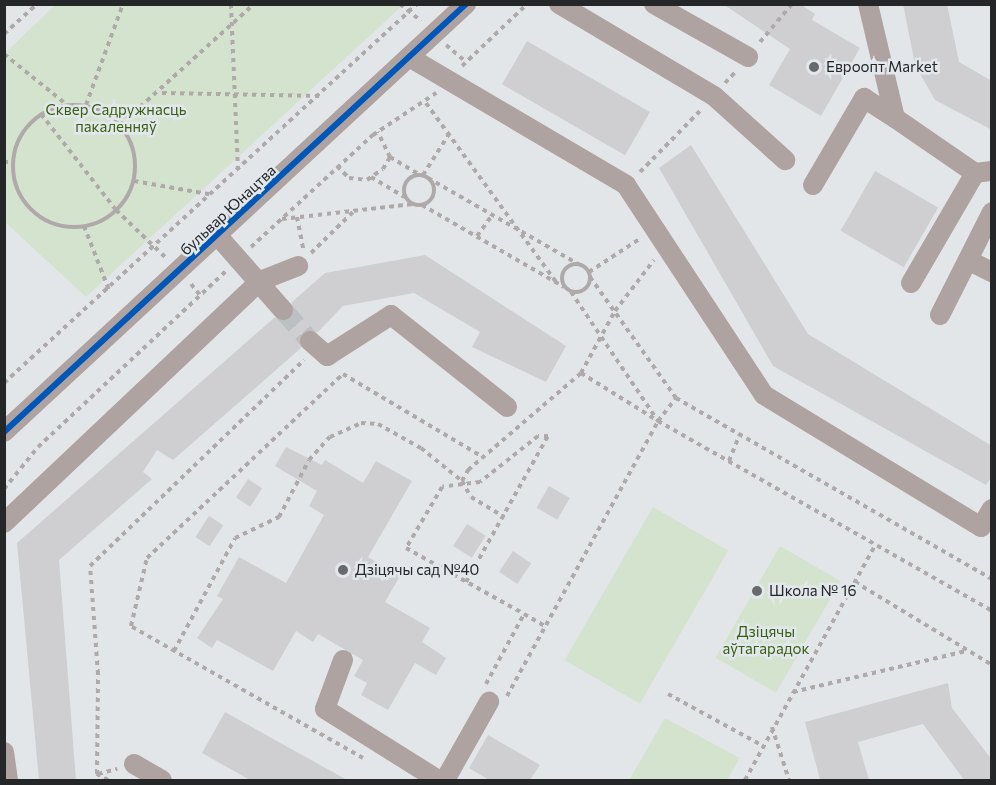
<!DOCTYPE html>
<html>
<head>
<meta charset="utf-8">
<style>
  body { margin:0 }
  #map { position:relative; width:996px; height:785px; overflow:hidden; background:#e3e6e9; font-family:Commissioner,sans-serif }
  div>[style] { position:absolute }
  .green>* { inset:0; background:#d4e3ce; transform-origin:0 0 }
  .building>* { inset:0; background:#cfcfd1; transform-origin:0 0 }
  .minor-tunnel>* { height:20px; margin-top:-10px; transform-origin:0; background:repeating-linear-gradient(90deg,#bdc0c2 0 20px,transparent 0 30px) }
  .path>* { height:4px; margin-top:-2px; transform-origin:0; background:repeating-linear-gradient(90deg,#afaaa9 0 4.5px,transparent 0 9px) }
  .path>.ring { margin:-2px; padding:0; box-sizing:content-box; background:none; border:4px solid #afaaa9; border-radius:50% }
  .minor>* { height:20px; margin:-10px; padding:0 10px; transform-origin:10px; border-radius:10px; background:#aea3a0 }
  .cycleway>* { height:6px; margin:-3px; padding:0 3px; transform-origin:3px; border-radius:3px; background:#0057b8 }
  .dots>* { width:16px; height:16px; translate:-50% -50%; box-sizing:border-box; border:3px solid #e1e7eb; border-radius:50% }
  span { translate:-50% -50%; white-space:nowrap; text-align:center; line-height:1.15; -webkit-text-stroke:5px #e1e7eb; paint-order:stroke }
  .poi-label { font-size:15px; color:#242628 }
  .left { translate:0 -50%; text-align:left }
  .park-label { font-size:15px; color:#385f10 }
  .street-label { font-size:15px; color:#242628 }
  .frame { position:absolute; inset:0; border:6px solid #242628; pointer-events:none }
</style>
</head>
<body>
<div id="map">
  <div class="green">
    <i style="clip-path:polygon(55px 5px,55px 4px,403px 5px,86px 297px,5px 222px,5px 53px)"></i>
    <i style="left:653px;top:507px;width:87px;height:177px;rotate:30deg"></i>
    <i style="left:780px;top:546px;width:70px;height:129px;rotate:30deg"></i>
    <i style="clip-path:polygon(665px 718px,740px 758px,727px 780px,629px 780px)"></i>
  </div>
  <div class="building">
    <i style="clip-path:polygon(723px 4px,800px 4px,815px 14px,812px 20px,860px 48px,821px 116px,769px 85px,790px 49px)"></i>
    <i style="clip-path:polygon(903px 4px,947px 4px,959px 62px,992px 81px,992px 130px,935px 100px,915px 65px)"></i>
    <i style="left:527px;top:41px;width:142px;height:50px;rotate:30deg"></i>
    <i style="clip-path:polygon(691px 145px,808px 334px,992px 446px,992px 476px,986px 485px,773px 366px,659px 168px)"></i>
    <i style="left:875px;top:171px;width:73px;height:69px;rotate:30deg"></i>
    <i style="clip-path:polygon(425px 255px,566px 346px,546px 382px,472px 347px,480px 332px,414px 293px,343px 306px,318px 332px,301px 333px,301px 348px,173px 460px,157px 450px,143px 472px,152px 479px,59px 560px,76px 780px,39px 780px,17px 543px,274px 318px,290px 319px,292px 302px,325px 273px)"></i>
    <i style="clip-path:polygon(286px 447px,322px 465px,325px 460px,363px 483px,376px 461px,412px 481px,368px 557px,400px 576px,385px 602px,430px 628px,422px 642px,446px 658px,436px 675px,415px 663px,388px 710px,361px 695px,367px 683px,354px 676px,363px 660px,318px 634px,313px 642px,296px 631px,273px 671px,217px 640px,212px 648px,197px 638px,223px 599px,217px 596px,239px 557px,286px 583px,324px 515px,309px 506px,317px 491px,275px 466px)"></i>
    <i style="left:248px;top:479px;width:17px;height:22px;rotate:33deg"></i>
    <i style="left:549px;top:486px;width:24px;height:25px;rotate:30deg"></i>
    <i style="left:209px;top:516px;width:17px;height:25px;rotate:33deg"></i>
    <i style="left:467px;top:524px;width:22px;height:26px;rotate:32deg"></i>
    <i style="left:513px;top:551px;width:22px;height:25px;rotate:34deg"></i>
    <i style="clip-path:polygon(948px 683px,952px 708px,992px 760px,992px 780px,964px 780px,923px 724px,858px 742px,869px 780px,820px 780px,805px 722px)"></i>
    <i style="clip-path:polygon(225px 712px,347px 780px,250px 780px,202px 753px)"></i>
    <i style="clip-path:polygon(488px 735px,540px 765px,530px 780px,489px 780px,469px 768px)"></i>
  </div>
  <div class="minor-tunnel">
    <i style="left:283px;top:310px;width:41px;rotate:48.9deg"></i>
  </div>
  <div class="path">
    <i style="left:231px;top:4px;width:169px;rotate:87.6deg"></i>
    <i style="left:400px;top:4px;width:27px;rotate:39deg"></i>
    <i style="left:4px;top:34px;width:45px;rotate:-42.3deg"></i>
    <i style="left:760px;top:42px;width:50px;rotate:-49.9deg"></i>
    <i style="left:446px;top:45px;width:26px;rotate:40deg"></i>
    <i style="left:4px;top:54px;width:80px;rotate:38.9deg"></i>
    <i style="left:462px;top:66px;width:90px;rotate:-43.6deg"></i>
    <i style="left:725px;top:83px;width:16px;rotate:-47deg"></i>
    <i style="left:162px;top:93px;width:160px;rotate:1.1deg"></i>
    <i style="left:426px;top:103px;width:221px;rotate:54deg"></i>
    <i class="ring" style="left:13px;top:105px;width:118px;height:118px"></i>
    <i style="left:86px;top:105px;width:108px;rotate:-69.9deg"></i>
    <i style="left:41px;top:114px;width:122px;rotate:52deg"></i>
    <i style="left:116px;top:210px;width:68px;rotate:43.8deg"></i>
    <i style="left:120px;top:125px;width:181px;rotate:-42.1deg"></i>
    <i style="left:390px;top:157px;width:33px;rotate:31deg"></i>
    <i style="left:4px;top:162px;width:8px"></i>
    <i style="left:337px;top:166px;width:17px;rotate:45deg"></i>
    <i style="left:349px;top:178px;width:18px;rotate:6deg"></i>
    <i style="left:367px;top:180px;width:19px;rotate:-35deg"></i>
    <i style="left:383px;top:169px;width:14px;rotate:-60deg"></i>
    <i style="left:390px;top:157px;width:28px;rotate:-116deg"></i>
    <i style="left:640px;top:172px;width:88px;rotate:-45.5deg"></i>
    <i class="ring" style="left:404px;top:175px;width:26px;height:26px"></i>
    <i style="left:423px;top:175px;width:49px;rotate:-57.6deg"></i>
    <i style="left:371px;top:177px;width:39px;rotate:31deg"></i>
    <i style="left:428px;top:178px;width:173px;rotate:29.8deg"></i>
    <i style="left:134px;top:181px;width:81px;rotate:9.9deg"></i>
    <i style="left:422px;top:205px;width:164px;rotate:30deg"></i>
    <i style="left:297px;top:217px;width:33px;rotate:79deg"></i>
    <i style="left:282px;top:219px;width:132px;rotate:-6.5deg"></i>
    <i style="left:84px;top:226px;width:69px;rotate:68.7deg"></i>
    <i style="left:477px;top:236px;width:26px;rotate:-54deg"></i>
    <i style="left:251px;top:247px;width:166px;rotate:-42.6deg"></i>
    <i style="left:373px;top:135px;width:76px;rotate:-33.7deg"></i>
    <i style="left:311px;top:253px;width:59px;rotate:-44.3deg"></i>
    <i class="ring" style="left:562px;top:264px;width:24px;height:24px"></i>
    <i style="left:589px;top:272px;width:62px;rotate:-33.2deg"></i>
    <i style="left:590px;top:277px;width:148px;rotate:54.6deg"></i>
    <i style="left:676px;top:398px;width:364px;rotate:29.8deg"></i>
    <i style="left:191px;top:284px;width:14px;rotate:51deg"></i>
    <i style="left:571px;top:292px;width:156px;rotate:56deg"></i>
    <i style="left:581px;top:373px;width:87px;rotate:31.9deg"></i>
    <i style="left:4px;top:383px;width:561px;rotate:-42.54deg"></i>
    <i style="left:658px;top:421px;width:29px;rotate:-52deg"></i>
    <i style="left:729px;top:461px;width:29px;rotate:-68deg"></i>
    <i style="left:462px;top:481px;width:13px;rotate:-61deg"></i>
    <i style="left:468px;top:470px;width:149px;rotate:-40.6deg"></i>
    <i style="left:581px;top:373px;width:71px;rotate:-61.3deg"></i>
    <i style="left:615px;top:311px;width:64px;rotate:-52.6deg"></i>
    <i style="left:4px;top:489px;width:54px;rotate:-51deg"></i>
    <i style="left:38px;top:447px;width:258px;rotate:-43.1deg"></i>
    <i style="left:466px;top:582px;width:167px;rotate:-60.7deg"></i>
    <i style="left:548px;top:436px;width:10px;rotate:180deg"></i>
    <i style="left:538px;top:436px;width:74px;rotate:141.6deg"></i>
    <i style="left:480px;top:482px;width:38px;rotate:173deg"></i>
    <i style="left:442px;top:487px;width:71px;rotate:120.5deg"></i>
    <i style="left:406px;top:548px;width:135px;rotate:29.2deg"></i>
    <i style="left:524px;top:614px;width:24px;rotate:30deg"></i>
    <i style="left:855px;top:582px;width:160px;rotate:31.2deg"></i>
    <i style="left:174px;top:651px;width:128px;rotate:-61.6deg"></i>
    <i style="left:235px;top:538px;width:49px;rotate:-25.5deg"></i>
    <i style="left:279px;top:517px;width:64px;rotate:-62.2deg"></i>
    <i style="left:309px;top:460px;width:31px;rotate:-48deg"></i>
    <i style="left:330px;top:437px;width:34px;rotate:-24deg"></i>
    <i style="left:361px;top:423px;width:17px;rotate:3deg"></i>
    <i style="left:378px;top:424px;width:49px;rotate:29.2deg"></i>
    <i style="left:421px;top:448px;width:53px;rotate:38.8deg"></i>
    <i style="left:462px;top:481px;width:18px;rotate:61deg"></i>
    <i style="left:471px;top:497px;width:39px;rotate:31deg"></i>
    <i style="left:486px;top:684px;width:80px;rotate:-61.5deg"></i>
    <i style="left:793px;top:692px;width:179px;rotate:-13.3deg"></i>
    <i style="left:668px;top:694px;width:108px;rotate:28.7deg"></i>
    <i style="left:507px;top:696px;width:314px;rotate:-61.2deg"></i>
    <i style="left:658px;top:421px;width:384px;rotate:29.6deg"></i>
    <i style="left:772px;top:727px;width:56px;rotate:72.2deg"></i>
    <i style="left:363px;top:758px;width:267px;rotate:-150.4deg"></i>
    <i style="left:131px;top:626px;width:70px;rotate:-76.8deg"></i>
    <i style="left:147px;top:558px;width:269px;rotate:-43.2deg"></i>
    <i style="left:343px;top:374px;width:163px;rotate:30.7deg"></i>
    <i style="left:98px;top:774px;width:20px;rotate:-15deg"></i>
    <i style="left:108px;top:780px;width:13px;rotate:-151deg"></i>
    <i style="left:97px;top:774px;width:100px;rotate:-89.4deg"></i>
    <i style="left:98px;top:674px;width:108px;rotate:-94.2deg"></i>
    <i style="left:90px;top:566px;width:297px;rotate:-43.9deg"></i>
    <i style="left:745px;top:780px;width:269px;rotate:-61deg"></i>
  </div>
  <div class="minor">
    <i style="left:559px;top:4px;width:180px;rotate:30.7deg"></i>
    <i style="left:714px;top:96px;width:96px;rotate:42deg"></i>
    <i style="left:654px;top:4px;width:108px;rotate:29.4deg"></i>
    <i style="left:868px;top:4px;width:117px;rotate:76.7deg"></i>
    <i style="left:895px;top:118px;width:97px;rotate:34.5deg"></i>
    <i style="left:975px;top:173px;width:17px;rotate:-7deg"></i>
    <i style="left:409px;top:57px;width:252px;rotate:30.5deg"></i>
    <i style="left:626px;top:185px;width:251px;rotate:56.7deg"></i>
    <i style="left:764px;top:395px;width:254px;rotate:31.3deg"></i>
    <i style="left:981px;top:527px;width:21px;rotate:-59deg"></i>
    <i style="left:813px;top:185px;width:101px;rotate:-59.6deg"></i>
    <i style="left:864px;top:98px;width:37px;rotate:33deg"></i>
    <i style="left:217px;top:235px;width:100px;rotate:48.7deg"></i>
    <i style="left:968px;top:260px;width:27px;rotate:27deg"></i>
    <i style="left:911px;top:283px;width:127px;rotate:-59.8deg"></i>
    <i style="left:940px;top:315px;width:115px;rotate:-63.2deg"></i>
    <i style="left:310px;top:341px;width:23px;rotate:41deg"></i>
    <i style="left:327px;top:356px;width:76px;rotate:-32.6deg"></i>
    <i style="left:391px;top:315px;width:148px;rotate:38.4deg"></i>
    <i style="left:4px;top:432px;width:630px;rotate:-42.81deg"></i>
    <i style="left:4px;top:523px;width:352px;rotate:-43.4deg"></i>
    <i style="left:260px;top:281px;width:41px;rotate:-21.5deg"></i>
    <i style="left:343px;top:660px;width:52px;rotate:110.2deg"></i>
    <i style="left:325px;top:709px;width:133px;rotate:32.1deg"></i>
    <i style="left:4px;top:752px;width:28px;rotate:82deg"></i>
    <i style="left:134px;top:764px;width:32px;rotate:30deg"></i>
    <i style="left:445px;top:780px;width:90px;rotate:-60.6deg"></i>
  </div>
  <div class="cycleway">
    <i style="left:4px;top:432px;width:630px;rotate:-42.81deg"></i>
  </div>
  <div class="dots">
    <i style="left:814px;top:67px;background:#67696c"></i>
    <i style="left:343px;top:570px;background:#67696c"></i>
    <i style="left:757px;top:591px;background:#67696c"></i>
  </div>
  <div class="poi-label">
    <span class="left" style="left:826px;top:67px">Евроопт Market</span>
    <span class="left" style="left:355px;top:570px">Дзіцячы сад №40</span>
    <span class="left" style="left:769px;top:591px">Школа № 16</span>
  </div>
  <div class="park-label">
    <span style="left:116px;top:118px">Сквер Садружнасць<br>пакаленняў</span>
    <span style="left:766px;top:640px">Дзіцячы<br>аўтагарадок</span>
  </div>
  <div class="street-label">
    <span style="left:228px;top:210px;rotate:-43deg">бульвар Юнацтва</span>
  </div>
  <div class="frame"></div>
</div>
</body>
</html>
